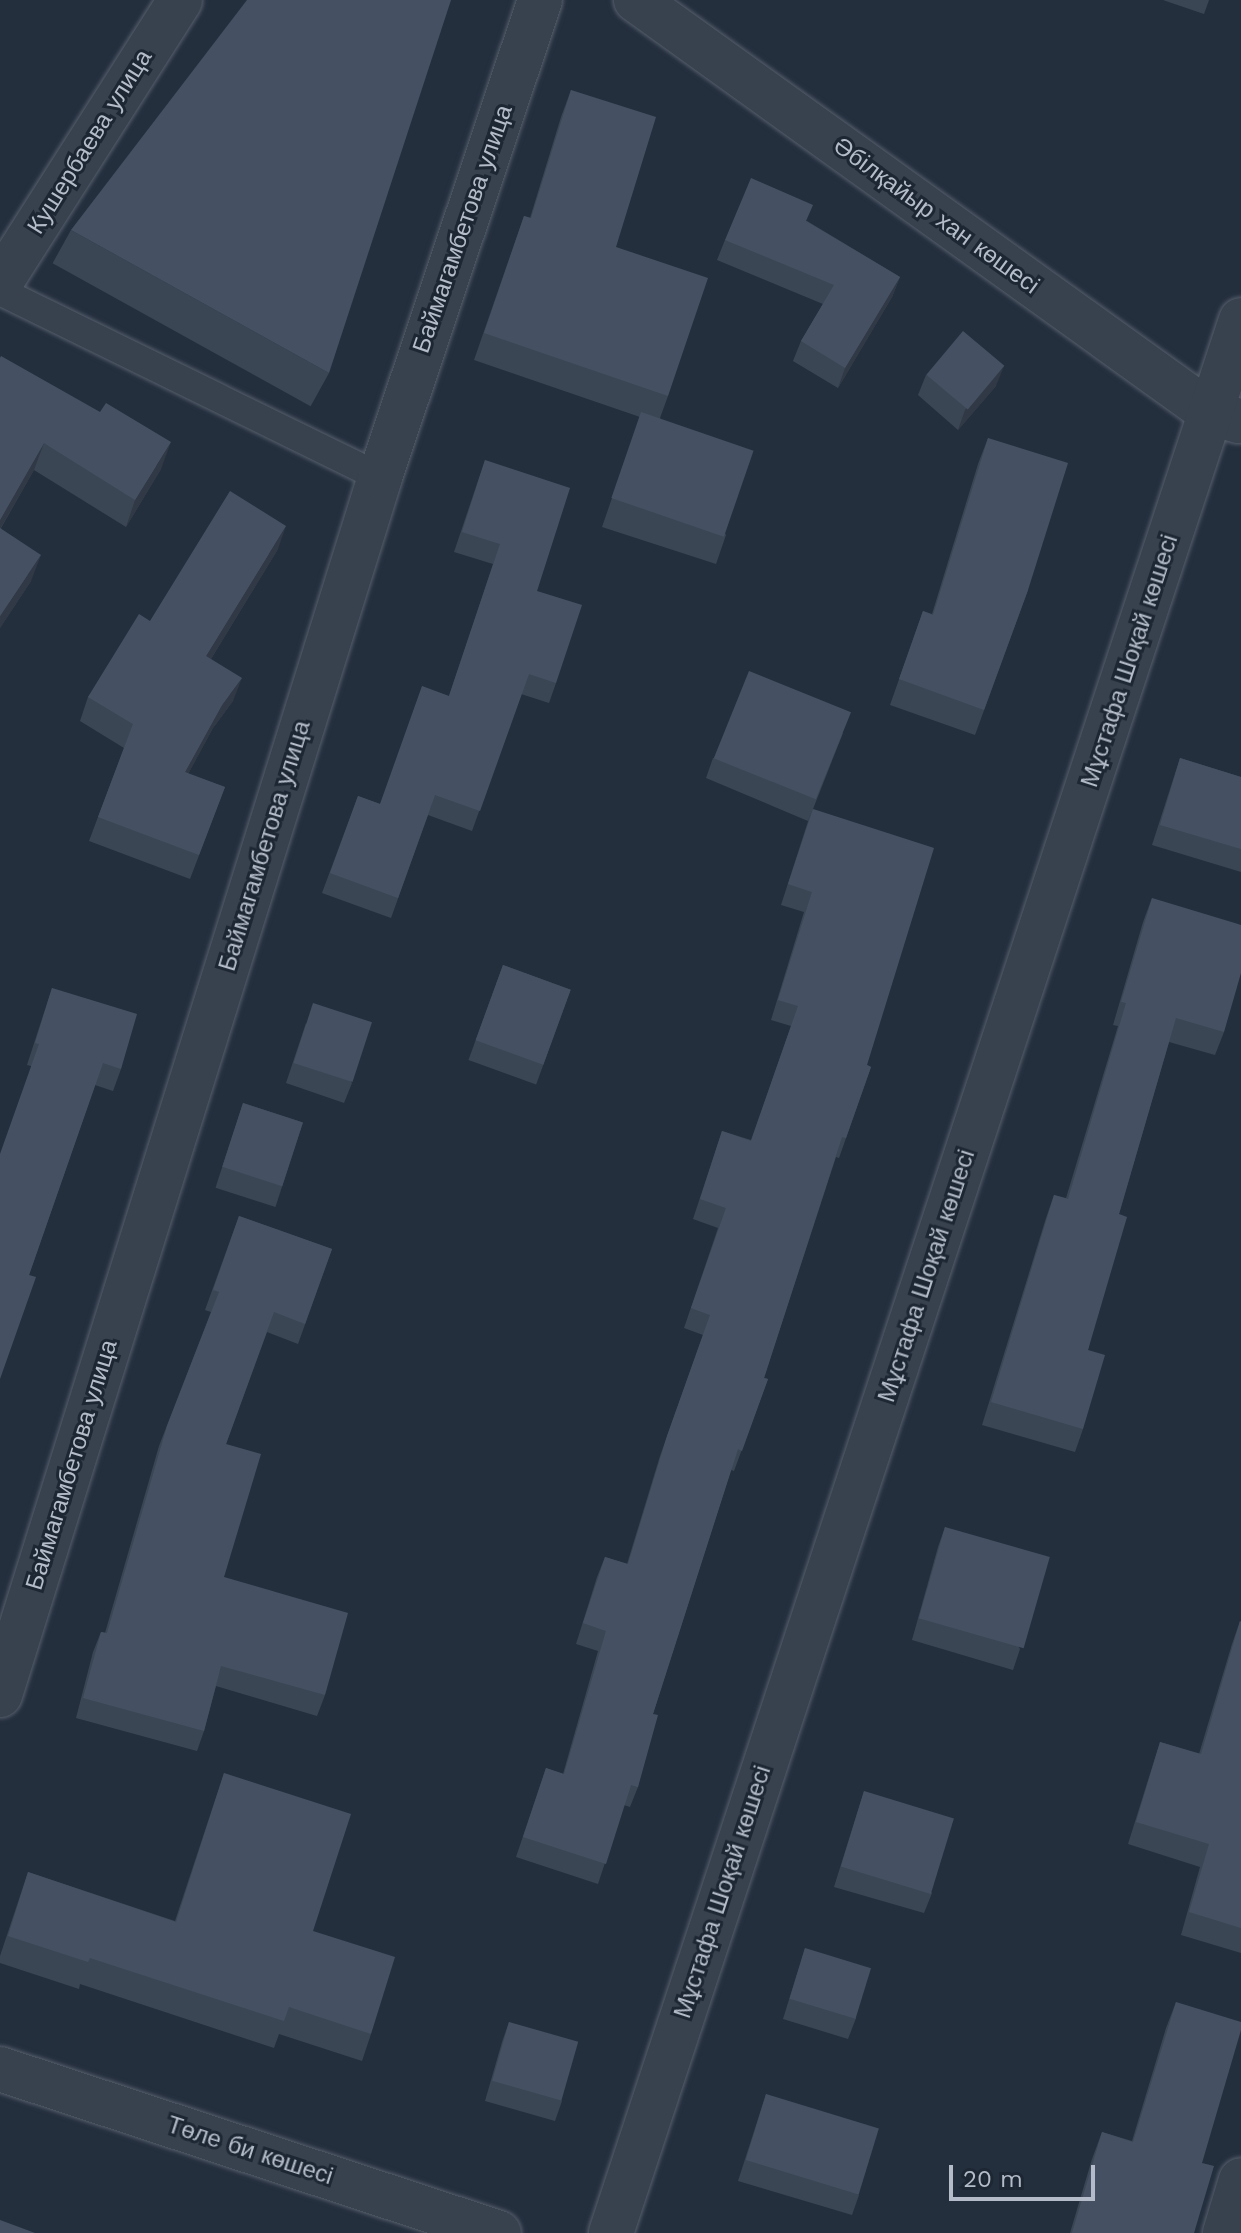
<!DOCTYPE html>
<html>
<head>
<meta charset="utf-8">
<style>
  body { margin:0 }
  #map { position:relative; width:1241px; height:2233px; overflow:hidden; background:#242f3e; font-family:"Work Sans",sans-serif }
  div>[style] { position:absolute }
  .roads { filter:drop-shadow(0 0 2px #565f6c) drop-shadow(0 0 2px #565f6c) }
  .service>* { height:28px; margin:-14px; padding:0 14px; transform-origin:14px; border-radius:14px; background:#38414e }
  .minor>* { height:44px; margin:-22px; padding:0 22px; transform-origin:22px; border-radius:22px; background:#38414e }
  .tertiary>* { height:44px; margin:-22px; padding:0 22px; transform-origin:22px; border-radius:22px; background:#38414e }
  .wall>* { inset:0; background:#3b4654; transform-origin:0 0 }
  .shaded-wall>* { inset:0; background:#303945 }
  .building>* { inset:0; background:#455162; transform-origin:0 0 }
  span { translate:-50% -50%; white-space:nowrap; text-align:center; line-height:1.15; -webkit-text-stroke:6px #1d2633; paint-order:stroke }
  .street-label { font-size:24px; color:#b4bcc9 }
  .scale { position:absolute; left:949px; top:2165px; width:146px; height:36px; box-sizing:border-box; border:4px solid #b4bcc9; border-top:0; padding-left:10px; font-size:24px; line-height:28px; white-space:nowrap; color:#b4bcc9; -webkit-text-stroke:6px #1d2633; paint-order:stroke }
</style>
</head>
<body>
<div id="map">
  <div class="roads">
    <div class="service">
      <i style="left:0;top:291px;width:423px;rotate:26.1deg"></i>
    </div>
    <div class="minor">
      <i style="left:636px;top:0;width:708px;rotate:35.69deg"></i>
      <i style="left:1211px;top:413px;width:29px;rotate:16deg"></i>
      <i style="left:0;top:283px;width:335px;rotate:-57.5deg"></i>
      <i style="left:0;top:1695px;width:1276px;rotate:-72.67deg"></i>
      <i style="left:380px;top:477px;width:503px;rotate:-71.46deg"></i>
      <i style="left:611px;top:2233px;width:2014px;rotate:-71.77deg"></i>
      <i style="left:1225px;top:2233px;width:55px;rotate:-73.2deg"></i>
    </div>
    <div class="tertiary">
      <i style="left:0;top:2069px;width:525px;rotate:18.19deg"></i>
    </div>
  </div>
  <div class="wall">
    <i style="clip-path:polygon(1163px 0,1209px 0,1204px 14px)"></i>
    <i style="clip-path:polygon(571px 90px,616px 247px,668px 396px,660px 418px,726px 535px,716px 564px,602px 527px,640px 417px,474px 360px,524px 216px,530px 218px,561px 117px)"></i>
    <i style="clip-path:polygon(807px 221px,900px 277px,892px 297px,838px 388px,793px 361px,801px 341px,823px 304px,717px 260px,725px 240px)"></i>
    <i style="left:71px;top:230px;width:295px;height:38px;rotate:29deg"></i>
    <i style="clip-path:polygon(0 358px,161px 469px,126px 527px,34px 470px,1px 528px,31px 581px,0 628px)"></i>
    <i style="clip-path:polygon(926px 375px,996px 386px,958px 430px,918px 395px)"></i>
    <i style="clip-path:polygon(988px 438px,1028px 590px,975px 735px,890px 705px,923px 611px,932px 614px,978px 464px)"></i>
    <i style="clip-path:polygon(485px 460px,537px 591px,556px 683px,549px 703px,521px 694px,472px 831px,428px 815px,391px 918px,322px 893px,358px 796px,380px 804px,449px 696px,493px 564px,454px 552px)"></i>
    <i style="clip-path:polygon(278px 549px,211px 659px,233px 701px,213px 728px,188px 774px,225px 787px,190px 879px,89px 841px,124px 748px,80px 721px,88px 697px,150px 621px)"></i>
    <i style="clip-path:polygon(843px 733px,813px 809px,867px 1065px,871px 1067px,839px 1158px,836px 1157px,764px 1378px,768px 1379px,734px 1471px,731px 1470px,653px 1714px,638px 1787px,630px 1807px,624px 1805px,598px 1884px,516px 1857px,546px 1768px,563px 1774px,598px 1651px,576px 1644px,597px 1577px,605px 1557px,627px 1564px,660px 1456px,703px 1335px,684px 1328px,718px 1228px,693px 1219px,722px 1131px,751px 1140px,791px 1026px,771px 1020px,804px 912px,781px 905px,812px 809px,808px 821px,706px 778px,713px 758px)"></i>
    <i style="clip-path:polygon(1180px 758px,1241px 777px,1241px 872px,1152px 845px)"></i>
    <i style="clip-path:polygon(1152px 898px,1224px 1032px,1215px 1055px,1169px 1042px,1119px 1214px,1088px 1350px,1083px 1429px,1075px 1452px,982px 1425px,1046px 1218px,1054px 1195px,1066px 1198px,1118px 1026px,1113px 1025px,1143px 922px)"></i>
    <i style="left:503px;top:965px;width:72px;height:101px;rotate:20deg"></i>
    <i style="clip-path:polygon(52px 988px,121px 1069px,113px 1091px,95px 1085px,29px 1275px,31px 1066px,27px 1065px)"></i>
    <i style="clip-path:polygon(306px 1023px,352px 1083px,344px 1103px,286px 1083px)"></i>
    <i style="left:243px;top:1103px;width:63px;height:89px;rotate:18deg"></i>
    <i style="clip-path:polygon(239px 1216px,332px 1249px,298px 1344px,267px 1332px,226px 1444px,224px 1577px,325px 1695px,317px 1716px,216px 1686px,204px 1731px,197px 1751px,76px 1718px,93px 1652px,101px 1632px,105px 1633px,159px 1446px,211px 1312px,205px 1310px)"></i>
    <i style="clip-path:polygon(945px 1527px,1020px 1649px,1013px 1670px,912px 1640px,938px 1547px)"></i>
    <i style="clip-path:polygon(1240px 1621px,1241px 1622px,1241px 1953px,1181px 1935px,1200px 1867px,1128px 1844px,1160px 1742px,1199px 1754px,1232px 1644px)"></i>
    <i style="clip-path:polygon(224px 1773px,371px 2034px,362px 2061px,279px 2034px,274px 2048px,80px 1984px,79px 1989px,0 1963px,0 1956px,28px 1872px,175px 1921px)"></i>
    <i style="clip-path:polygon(864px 1791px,932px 1893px,924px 1913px,834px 1887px)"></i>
    <i style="clip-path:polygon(805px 1948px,856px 2018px,848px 2039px,783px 2019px)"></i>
    <i style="clip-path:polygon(1176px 2002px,1202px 2163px,1194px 2233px,1070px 2233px,1092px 2159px,1102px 2132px,1132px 2141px,1166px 2028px)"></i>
    <i style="clip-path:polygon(509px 2022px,562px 2101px,555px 2121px,485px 2101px,502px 2042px)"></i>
    <i style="clip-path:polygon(766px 2094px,859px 2195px,852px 2215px,738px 2181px)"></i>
  </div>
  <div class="shaded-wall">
    <i style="clip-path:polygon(900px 277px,892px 297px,838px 388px,845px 368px)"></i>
    <i style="clip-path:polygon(1004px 366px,996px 386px,958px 430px,965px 410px)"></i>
    <i style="clip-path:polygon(171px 442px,161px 469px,126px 527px,135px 500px)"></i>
    <i style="clip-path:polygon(44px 443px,34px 470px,0 529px,0 520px)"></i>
    <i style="clip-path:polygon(286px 526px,278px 549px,198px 680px,206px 656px)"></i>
    <i style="clip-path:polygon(41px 555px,31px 581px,0 628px,0 616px)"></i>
    <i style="clip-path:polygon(242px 678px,233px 701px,213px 728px,176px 796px,185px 772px,222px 705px)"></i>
  </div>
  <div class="building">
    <i style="clip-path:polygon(247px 0,451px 0,329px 373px,71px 230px)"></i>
    <i style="clip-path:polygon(571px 90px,656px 117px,616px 247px,708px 278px,668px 396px,484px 333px,524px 216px,531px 218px)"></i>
    <i style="clip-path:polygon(751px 178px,813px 205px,806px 221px,900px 277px,845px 368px,801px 341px,834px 285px,725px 240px)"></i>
    <i style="left:963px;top:331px;width:54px;height:57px;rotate:40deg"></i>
    <i style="clip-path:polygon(1px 356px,100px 412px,106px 403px,171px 442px,135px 500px,44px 443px,0 520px,0 358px)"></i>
    <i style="left:641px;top:412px;width:119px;height:91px;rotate:19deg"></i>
    <i style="clip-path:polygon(988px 438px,1068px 463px,1028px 590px,984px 710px,899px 679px,923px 611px,933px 615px)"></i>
    <i style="clip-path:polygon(485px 460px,570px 488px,537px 591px,582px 605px,556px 683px,529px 674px,480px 811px,435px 795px,398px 898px,330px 873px,358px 796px,380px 804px,422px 686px,449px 696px,500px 544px,462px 532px)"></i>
    <i style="clip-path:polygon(230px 491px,286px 526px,206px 656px,242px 678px,222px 705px,185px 772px,225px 787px,199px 855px,98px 817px,133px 724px,88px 697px,139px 614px,150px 621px)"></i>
    <i style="clip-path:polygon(0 528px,41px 555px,0 616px)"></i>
    <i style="left:749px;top:671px;width:110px;height:94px;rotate:22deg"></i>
    <i style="clip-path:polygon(1180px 758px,1241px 777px,1241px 849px,1160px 825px)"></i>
    <i style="clip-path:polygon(813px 809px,934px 848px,867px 1065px,871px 1067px,846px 1138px,842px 1137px,764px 1378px,768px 1379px,742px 1451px,738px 1449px,653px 1714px,658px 1715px,638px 1787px,631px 1785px,606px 1864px,523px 1837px,546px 1768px,564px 1774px,606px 1631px,583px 1623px,605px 1557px,628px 1564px,667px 1436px,710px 1315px,691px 1308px,726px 1208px,700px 1199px,722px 1131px,751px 1141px,798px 1006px,778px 1000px,812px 892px,788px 884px)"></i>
    <i style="clip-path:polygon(1152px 898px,1241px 925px,1241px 973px,1224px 1032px,1176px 1018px,1119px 1214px,1127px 1217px,1088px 1350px,1105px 1355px,1083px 1429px,991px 1402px,1054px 1195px,1068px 1199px,1126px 1003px,1121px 1002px)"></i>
    <i style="left:503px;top:965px;width:72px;height:80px;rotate:20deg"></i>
    <i style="clip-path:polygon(52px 988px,137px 1014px,121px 1069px,103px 1063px,29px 1275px,36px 1277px,0 1379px,0 1154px,39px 1044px,35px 1043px)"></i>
    <i style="left:313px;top:1003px;width:62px;height:63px;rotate:18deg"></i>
    <i style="left:243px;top:1103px;width:63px;height:67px;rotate:18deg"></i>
    <i style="clip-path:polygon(239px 1216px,332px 1249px,305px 1324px,274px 1312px,226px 1444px,261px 1454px,224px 1577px,348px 1613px,325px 1695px,221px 1666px,204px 1731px,83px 1698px,101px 1632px,107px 1633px,167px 1426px,219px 1292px,213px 1290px)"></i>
    <i style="left:945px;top:1527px;width:109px;height:95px;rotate:16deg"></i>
    <i style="clip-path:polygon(1240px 1621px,1241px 1622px,1241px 1928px,1189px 1912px,1209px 1844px,1136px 1822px,1160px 1742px,1201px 1754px)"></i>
    <i style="clip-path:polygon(224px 1773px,351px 1814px,313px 1931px,395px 1957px,371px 2034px,289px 2007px,284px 2021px,90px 1958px,88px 1962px,8px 1936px,28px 1872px,176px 1922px)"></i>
    <i style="left:864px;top:1791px;width:94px;height:79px;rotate:17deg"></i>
    <i style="left:805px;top:1948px;width:69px;height:53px;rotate:17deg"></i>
    <i style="clip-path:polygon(1176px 2002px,1241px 2022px,1241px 2030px,1202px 2163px,1214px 2166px,1194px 2233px,1072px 2233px,1102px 2132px,1133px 2142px)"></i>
    <i style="left:509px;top:2022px;width:72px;height:61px;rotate:16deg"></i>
    <i style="left:766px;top:2094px;width:118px;height:69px;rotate:17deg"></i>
    <i style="clip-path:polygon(0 2220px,35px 2233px,0 2233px)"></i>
  </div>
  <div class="street-label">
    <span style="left:90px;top:142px;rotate:-58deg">Кушербаева улица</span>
    <span style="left:936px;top:216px;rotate:36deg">Әбілқайыр хан көшесі</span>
    <span style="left:463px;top:229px;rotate:-71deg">Баймагамбетова улица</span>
    <span style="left:1130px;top:661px;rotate:-72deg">Мұстафа Шоқай көшесі</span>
    <span style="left:265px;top:846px;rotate:-73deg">Баймагамбетова улица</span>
    <span style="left:927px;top:1276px;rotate:-72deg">Мұстафа Шоқай көшесі</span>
    <span style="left:72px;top:1465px;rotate:-73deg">Баймагамбетова улица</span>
    <span style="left:723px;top:1892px;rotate:-72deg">Мұстафа Шоқай көшесі</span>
    <span style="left:250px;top:2151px;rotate:18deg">Төле би көшесі</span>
  </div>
  <div class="scale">20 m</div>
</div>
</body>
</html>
